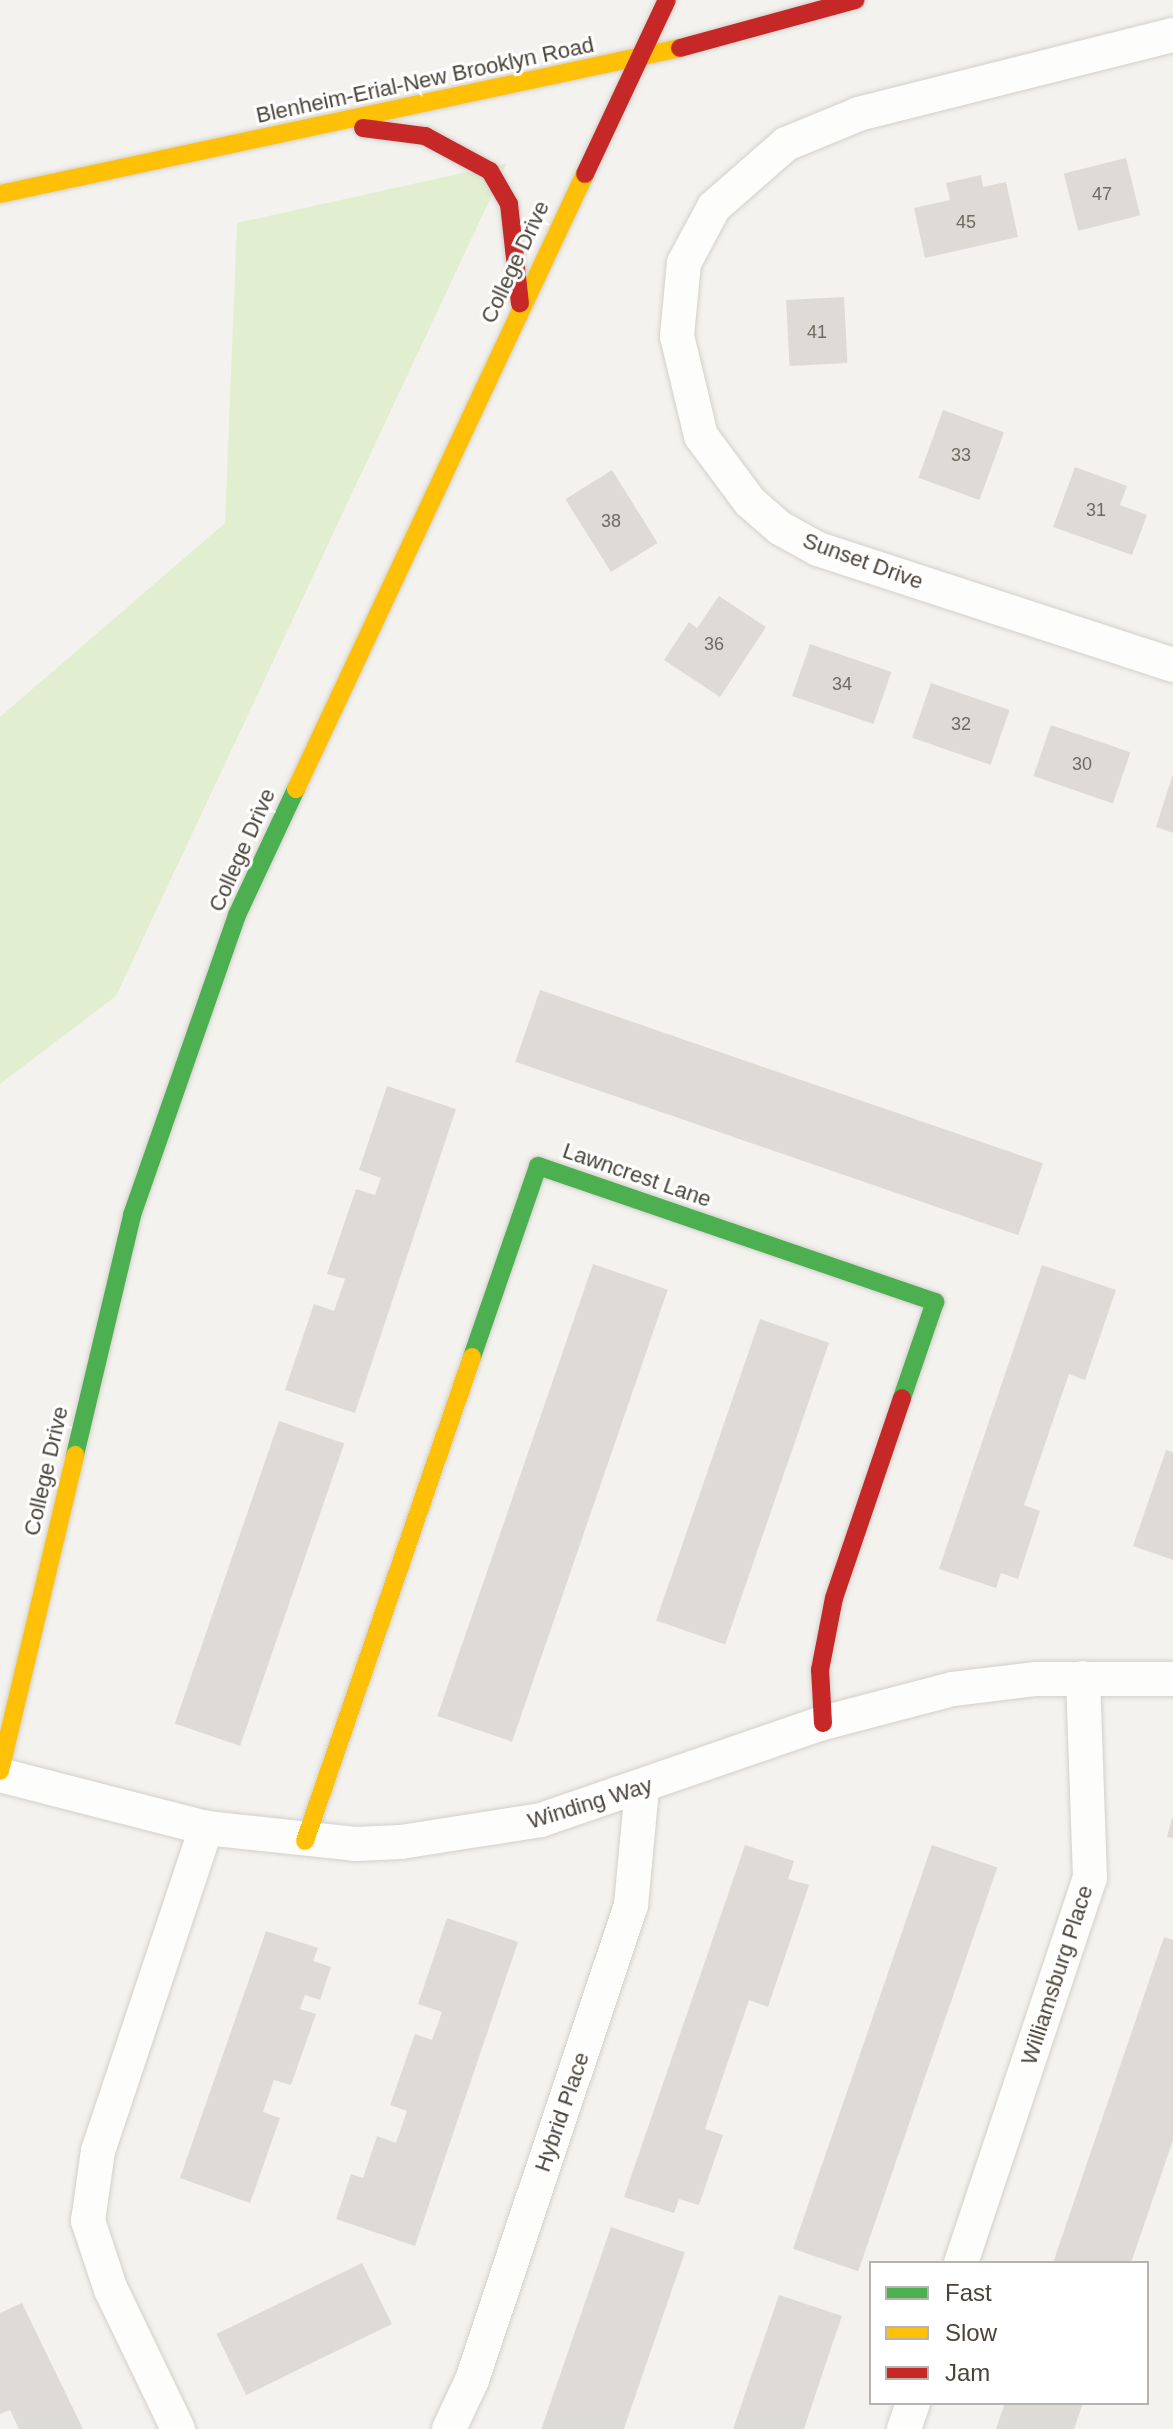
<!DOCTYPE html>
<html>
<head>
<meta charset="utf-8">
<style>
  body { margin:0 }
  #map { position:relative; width:1173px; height:2429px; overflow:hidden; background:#f4f2ee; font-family:Arial,sans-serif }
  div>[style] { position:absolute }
  .green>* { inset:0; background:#e1eecf }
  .building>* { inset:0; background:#dedbd6; transform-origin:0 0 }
  .roads { filter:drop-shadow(0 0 2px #d2d0cb) drop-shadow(0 0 2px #d2d0cb) }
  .street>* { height:34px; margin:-17px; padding:0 17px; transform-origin:17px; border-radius:17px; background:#fdfdfc }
  .fast>* { height:18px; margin:-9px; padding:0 9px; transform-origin:9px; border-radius:9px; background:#4caf50 }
  .slow>* { height:18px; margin:-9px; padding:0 9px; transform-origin:9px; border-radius:9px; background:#ffc107 }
  .jam>* { height:18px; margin:-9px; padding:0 9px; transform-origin:9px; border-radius:9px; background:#c62828 }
  span { translate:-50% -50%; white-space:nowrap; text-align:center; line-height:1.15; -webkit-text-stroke:6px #fff; paint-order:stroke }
  .number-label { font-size:18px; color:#706a61 }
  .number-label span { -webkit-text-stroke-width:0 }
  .street-label { font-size:22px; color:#4b4439 }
  .legend { position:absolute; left:869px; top:2261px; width:280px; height:144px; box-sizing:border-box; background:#fff; border:2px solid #b7b4b0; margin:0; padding:10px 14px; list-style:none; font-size:24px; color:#4b4439 }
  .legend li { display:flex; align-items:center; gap:16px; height:40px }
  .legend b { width:40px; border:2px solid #b7b4b0 }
</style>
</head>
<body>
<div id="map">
  <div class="green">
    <i style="clip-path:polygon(507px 163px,116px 996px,0 1084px,0 717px,225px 523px,237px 223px)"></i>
  </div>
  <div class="building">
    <i style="left:1126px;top:158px;width:59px;height:64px;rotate:76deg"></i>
    <i style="clip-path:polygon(981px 175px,983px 187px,1006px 182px,1018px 237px,925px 258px,914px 208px,950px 200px,946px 183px)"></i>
    <i style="left:844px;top:297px;width:66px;height:58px;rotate:87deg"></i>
    <i style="left:943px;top:410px;width:65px;height:72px;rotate:20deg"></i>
    <i style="clip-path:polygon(1075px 467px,1127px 486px,1120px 505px,1147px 515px,1132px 555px,1053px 527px)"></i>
    <i style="left:612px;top:470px;width:86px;height:55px;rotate:58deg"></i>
    <i style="clip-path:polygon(719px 596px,766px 627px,720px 697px,664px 660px,689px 622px,697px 628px)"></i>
    <i style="left:810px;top:644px;width:86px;height:55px;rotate:19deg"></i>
    <i style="left:931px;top:683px;width:83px;height:58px;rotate:19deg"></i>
    <i style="left:1051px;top:725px;width:84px;height:54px;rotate:19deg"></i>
    <i style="clip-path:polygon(1173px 774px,1173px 833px,1156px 827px)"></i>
    <i style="left:540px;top:990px;width:532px;height:76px;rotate:19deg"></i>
    <i style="clip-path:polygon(387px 1086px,456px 1109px,355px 1413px,285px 1390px,314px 1304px,334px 1311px,345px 1279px,327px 1274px,356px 1189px,375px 1195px,381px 1178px,359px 1170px)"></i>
    <i style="left:593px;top:1264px;width:79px;height:478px;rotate:19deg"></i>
    <i style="clip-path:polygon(1042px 1265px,1116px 1290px,1085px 1380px,1069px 1374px,1024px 1505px,1040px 1511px,1018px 1579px,1001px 1573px,996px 1588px,939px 1569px)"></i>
    <i style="left:760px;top:1319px;width:73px;height:319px;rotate:19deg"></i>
    <i style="left:279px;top:1421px;width:69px;height:320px;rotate:19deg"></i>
    <i style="clip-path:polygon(1166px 1450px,1173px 1452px,1173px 1560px,1133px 1546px)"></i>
    <i style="clip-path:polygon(1172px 1818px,1173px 1819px,1173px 1838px,1167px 1837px)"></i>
    <i style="clip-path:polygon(745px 1845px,794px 1861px,788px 1879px,809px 1885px,768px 2007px,749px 2000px,705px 2129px,723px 2135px,699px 2205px,679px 2199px,674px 2213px,624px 2197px)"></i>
    <i style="left:932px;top:1845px;width:69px;height:427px;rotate:19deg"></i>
    <i style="clip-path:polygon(447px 1918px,518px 1942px,415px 2246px,336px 2219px,351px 2174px,363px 2178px,377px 2136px,396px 2143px,407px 2111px,390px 2105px,415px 2034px,432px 2040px,442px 2012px,418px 2004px)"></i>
    <i style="clip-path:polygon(266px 1931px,318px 1948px,313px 1961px,331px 1967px,320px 2000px,305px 1995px,300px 2009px,316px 2014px,291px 2085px,274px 2080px,263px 2112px,280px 2118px,250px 2203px,180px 2178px)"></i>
    <i style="clip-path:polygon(1164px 1937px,1173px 1940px,1173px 2140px,1131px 2263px,1053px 2263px)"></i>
    <i style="left:611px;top:2227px;width:78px;height:214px;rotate:19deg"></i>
    <i style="left:362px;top:2263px;width:68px;height:162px;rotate:64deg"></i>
    <i style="clip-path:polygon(779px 2295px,842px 2316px,833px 2342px,804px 2429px,733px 2429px)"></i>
    <i style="clip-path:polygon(22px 2303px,35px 2330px,83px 2429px,19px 2429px,10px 2410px,0 2414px,0 2313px)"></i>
    <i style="clip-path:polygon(1005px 2403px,1083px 2403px,1074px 2429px,996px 2429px)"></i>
  </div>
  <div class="roads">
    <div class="street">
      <i style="left:1173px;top:35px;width:324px;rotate:165.9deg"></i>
      <i style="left:859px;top:114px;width:79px;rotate:157.7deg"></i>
      <i style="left:786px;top:144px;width:96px;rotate:138.8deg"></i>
      <i style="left:714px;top:207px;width:64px;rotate:118.2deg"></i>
      <i style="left:684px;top:263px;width:73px;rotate:95.5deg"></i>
      <i style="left:677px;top:336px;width:103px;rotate:76.5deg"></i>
      <i style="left:701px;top:436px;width:82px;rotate:53.4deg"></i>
      <i style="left:750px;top:502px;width:40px;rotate:41deg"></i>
      <i style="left:780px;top:528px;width:43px;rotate:28.9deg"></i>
      <i style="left:818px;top:549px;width:373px;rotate:18.1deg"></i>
      <i style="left:0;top:1775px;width:213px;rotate:14.4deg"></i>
      <i style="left:206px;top:1828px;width:150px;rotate:6.1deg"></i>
      <i style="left:355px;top:1844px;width:46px;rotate:-2.5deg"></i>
      <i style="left:401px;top:1842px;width:142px;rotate:-8.9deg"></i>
      <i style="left:541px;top:1820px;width:298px;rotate:-19deg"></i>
      <i style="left:823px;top:1723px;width:134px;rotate:-14.7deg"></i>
      <i style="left:953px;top:1689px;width:84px;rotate:-6.9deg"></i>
      <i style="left:1036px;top:1679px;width:137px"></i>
      <i style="left:961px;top:2263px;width:406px;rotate:-71.5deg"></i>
      <i style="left:1090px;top:1878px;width:200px;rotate:-92deg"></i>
      <i style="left:178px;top:2429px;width:154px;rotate:-115.7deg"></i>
      <i style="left:111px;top:2290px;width:73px;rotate:-108.4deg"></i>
      <i style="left:88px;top:2221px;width:71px;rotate:-81.9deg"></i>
      <i style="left:98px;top:2151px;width:341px;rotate:-71.5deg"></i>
      <i style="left:449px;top:2429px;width:54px;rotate:-64.9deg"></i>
      <i style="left:472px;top:2380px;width:501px;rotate:-71.49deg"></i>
      <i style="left:631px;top:1905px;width:117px;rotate:-84.6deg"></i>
      <i style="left:904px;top:2429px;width:28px;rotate:-71deg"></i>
    </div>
    <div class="fast">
      <i style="left:472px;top:1357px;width:202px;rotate:-70.9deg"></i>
      <i style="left:538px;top:1166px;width:420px;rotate:18.9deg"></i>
      <i style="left:935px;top:1302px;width:102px;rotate:109deg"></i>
      <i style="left:75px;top:1455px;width:247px;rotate:-76.6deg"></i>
      <i style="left:132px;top:1215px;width:318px;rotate:-70.7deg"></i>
      <i style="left:237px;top:915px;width:139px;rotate:-64.9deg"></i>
    </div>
    <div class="slow">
      <i style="left:0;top:194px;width:695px;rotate:-12.12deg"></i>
      <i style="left:296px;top:789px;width:680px;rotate:-64.83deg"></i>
      <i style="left:0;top:1771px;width:325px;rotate:-76.6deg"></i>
      <i style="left:305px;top:1841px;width:512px;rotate:-70.96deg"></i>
    </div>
    <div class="jam">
      <i style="left:680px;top:48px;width:182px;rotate:-15.3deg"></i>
      <i style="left:363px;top:128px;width:63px;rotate:7.4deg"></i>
      <i style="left:425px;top:136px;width:74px;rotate:28.3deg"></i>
      <i style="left:490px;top:171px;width:38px;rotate:60deg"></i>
      <i style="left:509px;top:204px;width:100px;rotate:83.7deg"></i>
      <i style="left:585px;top:174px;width:192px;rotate:-64.8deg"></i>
      <i style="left:823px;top:1723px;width:53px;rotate:-93.2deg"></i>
      <i style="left:820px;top:1670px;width:73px;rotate:-79deg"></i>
      <i style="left:834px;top:1598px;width:211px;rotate:-71.2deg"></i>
    </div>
  </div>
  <div class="number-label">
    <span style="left:1102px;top:194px">47</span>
    <span style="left:966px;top:222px">45</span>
    <span style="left:817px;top:332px">41</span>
    <span style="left:961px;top:455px">33</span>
    <span style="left:1096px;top:510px">31</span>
    <span style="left:611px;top:521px">38</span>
    <span style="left:714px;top:644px">36</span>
    <span style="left:842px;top:684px">34</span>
    <span style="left:961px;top:724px">32</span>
    <span style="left:1082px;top:764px">30</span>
  </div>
  <div class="street-label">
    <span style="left:425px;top:80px;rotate:-12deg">Blenheim-Erial-New Brooklyn Road</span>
    <span style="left:515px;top:262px;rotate:-65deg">College Drive</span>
    <span style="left:863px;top:561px;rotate:20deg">Sunset Drive</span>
    <span style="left:242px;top:850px;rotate:-66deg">College Drive</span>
    <span style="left:637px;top:1175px;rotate:19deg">Lawncrest Lane</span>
    <span style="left:46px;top:1471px;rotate:-77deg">College Drive</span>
    <span style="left:590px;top:1803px;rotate:-17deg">Winding Way</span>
    <span style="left:1057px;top:1975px;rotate:-72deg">Williamsburg Place</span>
    <span style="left:562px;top:2112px;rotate:-71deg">Hybrid Place</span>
  </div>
  <ul class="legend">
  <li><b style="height:10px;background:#4caf50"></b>Fast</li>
  <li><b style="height:10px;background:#ffc107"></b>Slow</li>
  <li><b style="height:10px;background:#c62828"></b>Jam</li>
  </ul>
</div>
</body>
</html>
